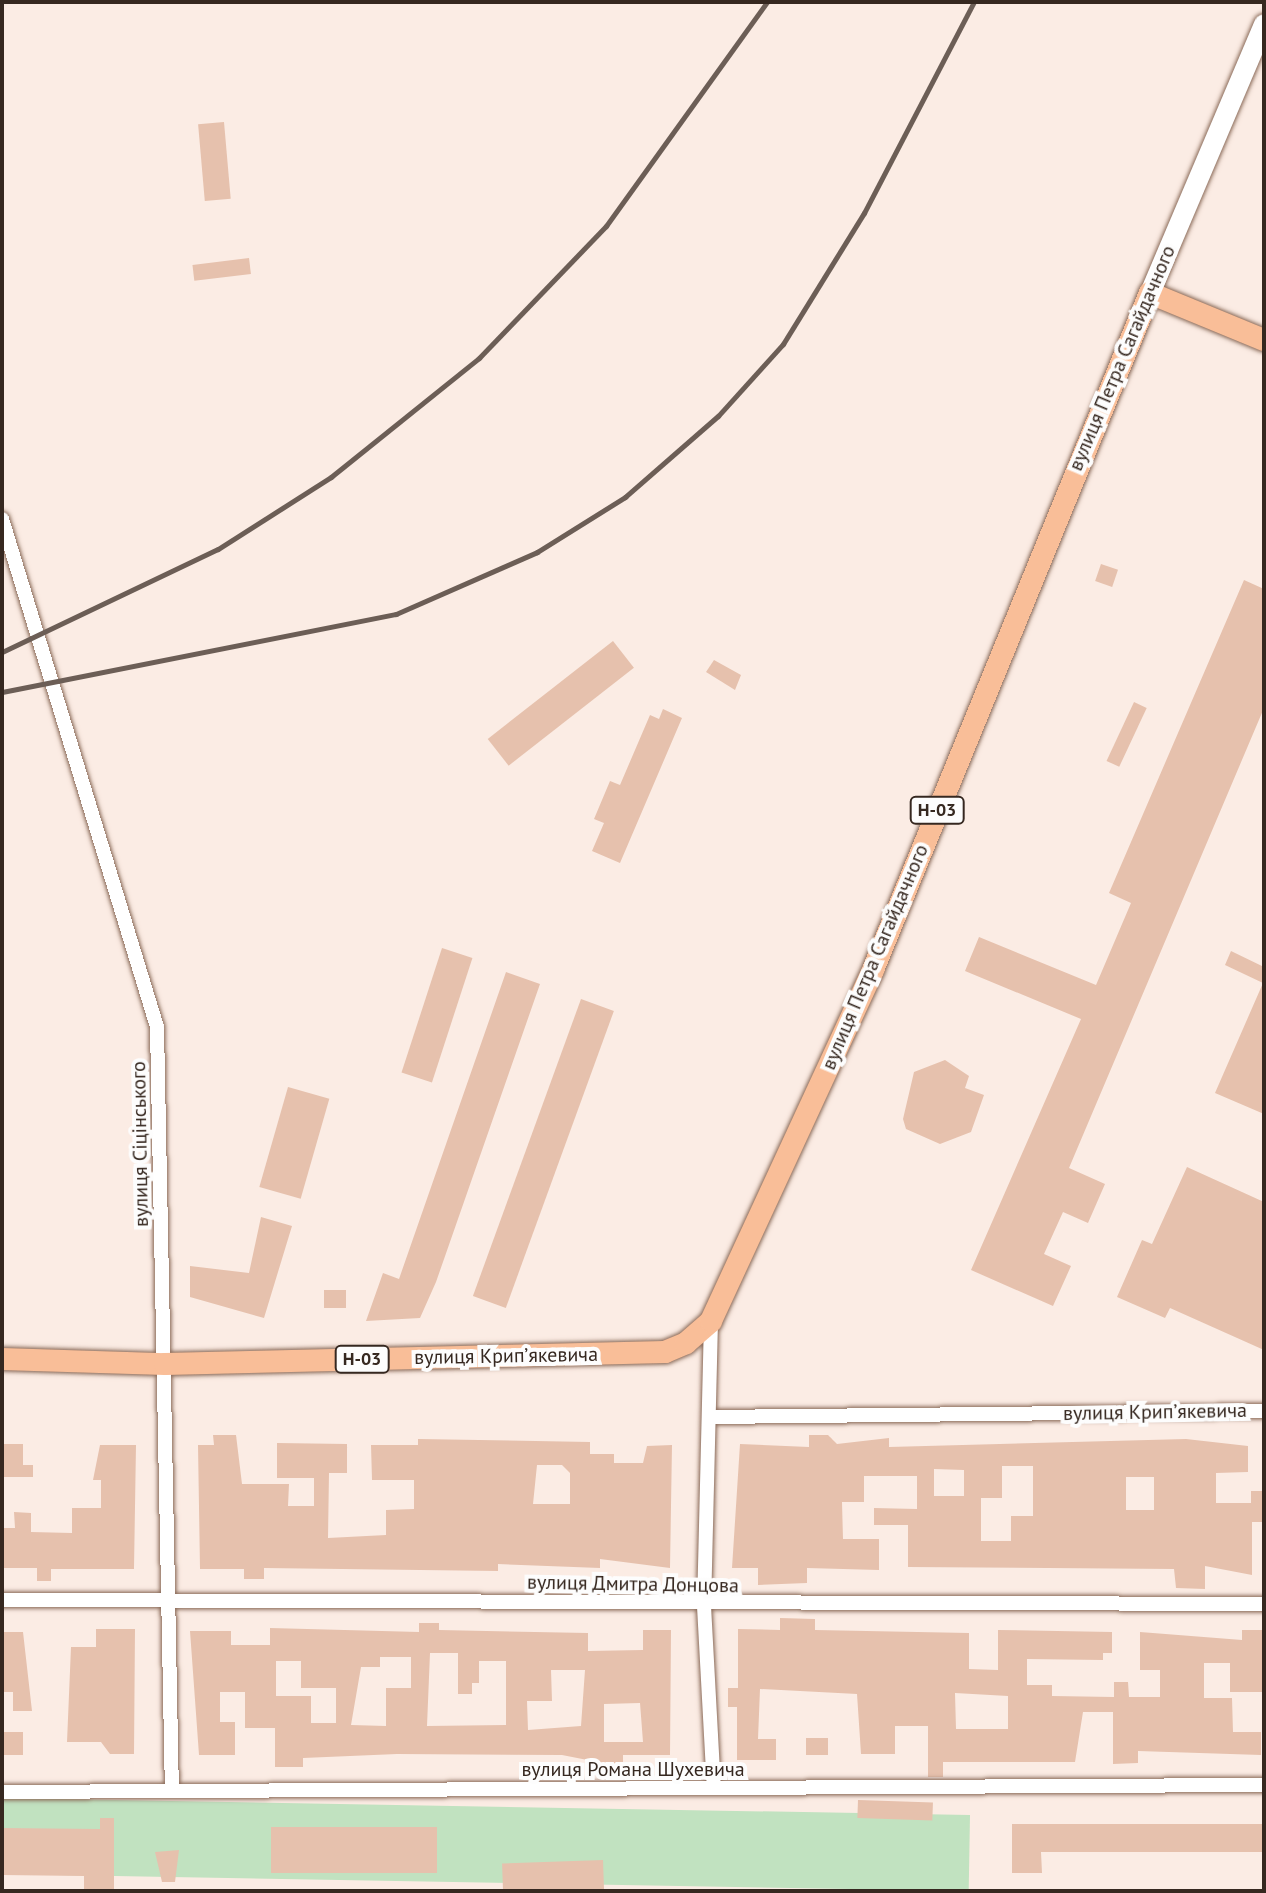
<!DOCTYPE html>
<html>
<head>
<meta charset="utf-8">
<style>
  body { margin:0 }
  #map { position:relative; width:1266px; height:1893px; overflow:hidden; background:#fbece4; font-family:"PT Sans",sans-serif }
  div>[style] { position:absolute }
  .green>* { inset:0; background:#c1e2c0; transform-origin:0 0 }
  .building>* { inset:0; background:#e6c1ad; transform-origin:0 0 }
  .roads { filter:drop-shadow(0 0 2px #8a6a58) drop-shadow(0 0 2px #8a6a58) }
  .minor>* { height:14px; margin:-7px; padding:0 7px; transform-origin:7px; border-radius:7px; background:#fff }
  .secondary>* { height:20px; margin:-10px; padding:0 10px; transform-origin:10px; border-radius:10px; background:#fff }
  .primary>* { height:22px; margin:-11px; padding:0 11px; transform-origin:11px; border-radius:11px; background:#f9be98 }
  .rail>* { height:5px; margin:-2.5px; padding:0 2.5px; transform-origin:2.5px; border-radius:2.5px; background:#6c5e56 }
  span { translate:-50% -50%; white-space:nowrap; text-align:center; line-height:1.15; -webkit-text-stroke:8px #fdfdfd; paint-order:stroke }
  .shield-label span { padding:2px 6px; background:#fdfdfd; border:2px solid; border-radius:6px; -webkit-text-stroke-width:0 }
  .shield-label { font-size:18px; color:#362820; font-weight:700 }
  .street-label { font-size:20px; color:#362820 }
  .frame { position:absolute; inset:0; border:4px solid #362820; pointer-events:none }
</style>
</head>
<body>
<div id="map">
  <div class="green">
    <i style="left:970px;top:1815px;width:76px;height:968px;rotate:91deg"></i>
  </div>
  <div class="building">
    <i style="left:224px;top:122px;width:77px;height:26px;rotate:85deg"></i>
    <i style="left:249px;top:258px;width:16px;height:57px;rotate:83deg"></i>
    <i style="left:1101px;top:564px;width:18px;height:18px;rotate:19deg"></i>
    <i style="clip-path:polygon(1244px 580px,1264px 589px,1264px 708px,1069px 1168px,1105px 1184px,1088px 1223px,1063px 1212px,1044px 1254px,1071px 1266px,1053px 1306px,971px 1270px,1081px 1019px,965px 971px,979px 937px,1096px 985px,1131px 903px,1109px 893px)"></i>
    <i style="left:613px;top:641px;width:34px;height:159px;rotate:52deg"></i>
    <i style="clip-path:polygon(714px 660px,741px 675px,735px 690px,706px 672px)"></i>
    <i style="left:1134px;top:702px;width:14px;height:65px;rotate:25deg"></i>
    <i style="clip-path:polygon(663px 709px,682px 718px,620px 863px,592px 851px,604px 823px,594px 819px,610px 781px,620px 785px,650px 715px,659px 719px)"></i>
    <i style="left:442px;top:948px;width:32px;height:131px;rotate:18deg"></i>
    <i style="clip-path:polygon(1231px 951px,1264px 967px,1264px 1114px,1215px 1093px,1263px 983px,1225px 965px)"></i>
    <i style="clip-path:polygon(506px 972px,540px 984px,436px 1282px,420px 1318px,366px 1321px,383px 1273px,399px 1279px)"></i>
    <i style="left:581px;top:999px;width:35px;height:316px;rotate:20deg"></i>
    <i style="clip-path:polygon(945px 1060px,969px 1076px,965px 1088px,984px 1095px,971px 1132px,940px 1144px,906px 1129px,903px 1119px,914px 1072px)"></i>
    <i style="left:288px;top:1087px;width:43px;height:104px;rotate:16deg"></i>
    <i style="clip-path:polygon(1187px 1167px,1264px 1202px,1264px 1350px,1170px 1308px,1165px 1318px,1117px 1297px,1142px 1240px,1152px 1244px)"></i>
    <i style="clip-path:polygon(261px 1217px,292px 1226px,264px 1318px,190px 1297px,190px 1266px,249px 1273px)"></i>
    <i style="left:324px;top:1290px;width:22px;height:18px"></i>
    <i style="clip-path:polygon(evenodd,213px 1435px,236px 1435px,242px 1484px,289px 1484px,288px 1506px,314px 1506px,314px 1478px,277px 1478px,277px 1443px,347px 1444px,347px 1473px,329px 1473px,328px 1538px,386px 1535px,386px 1510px,414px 1509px,414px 1480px,372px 1480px,371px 1445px,418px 1445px,418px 1439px,590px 1442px,590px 1454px,614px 1454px,614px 1463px,643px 1463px,647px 1446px,672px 1445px,670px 1568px,600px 1559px,600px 1568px,498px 1564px,498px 1571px,264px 1568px,264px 1579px,244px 1579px,244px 1569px,200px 1569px,198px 1445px,214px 1445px,213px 1435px,537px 1465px,562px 1465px,570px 1473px,570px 1504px,533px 1504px,537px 1465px)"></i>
    <i style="clip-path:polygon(evenodd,809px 1435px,828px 1435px,837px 1444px,889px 1438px,889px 1447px,1186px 1439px,1248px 1446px,1248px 1472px,1216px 1473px,1216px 1503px,1251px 1503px,1251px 1491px,1264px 1491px,1264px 1522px,1252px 1522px,1252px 1575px,1205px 1566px,1205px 1589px,1176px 1588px,1174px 1569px,908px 1567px,908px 1525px,874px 1525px,874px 1508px,917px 1509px,917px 1476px,864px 1476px,864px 1502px,842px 1502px,843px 1539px,879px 1539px,879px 1570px,807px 1568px,807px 1583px,758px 1585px,758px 1568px,732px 1568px,740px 1444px,809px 1447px,809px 1435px,1002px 1466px,1033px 1466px,1033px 1516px,1011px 1516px,1011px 1541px,981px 1541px,981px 1498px,1002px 1498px,1002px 1466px,809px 1435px,934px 1469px,964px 1470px,964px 1496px,934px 1496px,934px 1469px,809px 1435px,1126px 1477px,1154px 1477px,1154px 1510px,1126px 1510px,1126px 1477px)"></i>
    <i style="clip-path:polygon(2px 1444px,23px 1444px,23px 1465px,33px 1465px,33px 1477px,2px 1477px)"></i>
    <i style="clip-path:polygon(100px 1445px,136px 1445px,134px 1569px,51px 1569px,51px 1581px,37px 1581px,37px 1568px,2px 1568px,3px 1528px,15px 1528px,14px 1512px,31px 1513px,31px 1532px,72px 1533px,72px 1508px,101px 1508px,101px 1480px,93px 1480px)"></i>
    <i style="clip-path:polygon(evenodd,780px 1618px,815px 1619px,815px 1630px,969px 1633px,969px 1669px,998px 1670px,998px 1630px,1112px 1632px,1112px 1653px,1103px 1653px,1103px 1660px,1027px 1659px,1027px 1685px,1052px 1685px,1052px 1696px,1114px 1697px,1114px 1682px,1128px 1682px,1129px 1697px,1160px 1697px,1160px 1670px,1140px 1670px,1140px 1632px,1242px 1640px,1242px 1630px,1264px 1630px,1264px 1692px,1230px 1692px,1230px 1663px,1204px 1663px,1204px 1698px,1232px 1698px,1233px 1732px,1261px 1732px,1261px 1755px,1138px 1751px,1138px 1763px,1113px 1764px,1113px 1712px,1083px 1712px,1075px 1762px,943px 1762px,943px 1777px,928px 1777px,928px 1726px,895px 1726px,895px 1754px,861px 1754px,857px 1694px,760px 1689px,758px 1739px,776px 1739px,776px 1760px,737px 1760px,737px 1707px,728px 1707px,728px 1688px,738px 1688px,738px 1629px,780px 1630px,780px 1618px,955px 1693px,1008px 1696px,1008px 1729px,956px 1729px,955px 1693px)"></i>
    <i style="clip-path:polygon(evenodd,419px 1623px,439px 1623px,439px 1630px,588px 1633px,588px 1651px,643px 1650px,643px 1630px,671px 1630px,670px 1755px,623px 1755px,623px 1767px,562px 1755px,397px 1754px,303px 1758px,303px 1767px,275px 1767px,275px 1728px,245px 1728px,245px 1692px,220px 1692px,220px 1722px,235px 1722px,235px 1755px,199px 1755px,190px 1631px,231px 1631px,231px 1645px,270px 1645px,270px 1628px,419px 1632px,419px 1623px,430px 1653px,458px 1653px,458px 1694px,472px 1694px,472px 1683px,479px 1683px,479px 1661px,506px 1661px,506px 1725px,427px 1726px,430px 1653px,419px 1623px,380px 1657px,411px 1657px,411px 1688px,386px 1688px,386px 1726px,351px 1725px,361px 1667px,380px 1667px,380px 1657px,419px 1623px,276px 1661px,301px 1661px,301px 1688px,336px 1688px,336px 1723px,311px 1723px,311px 1696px,276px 1696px,276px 1661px,419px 1623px,551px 1670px,585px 1670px,581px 1726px,528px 1730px,527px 1701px,552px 1701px,551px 1670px,419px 1623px,640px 1703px,643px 1742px,604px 1742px,604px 1704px,640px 1703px)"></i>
    <i style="clip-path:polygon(96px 1629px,135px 1629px,134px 1754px,110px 1754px,101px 1742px,67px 1742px,71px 1647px,96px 1647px)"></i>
    <i style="clip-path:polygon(2px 1632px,23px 1632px,32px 1711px,13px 1711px,13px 1692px,2px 1692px)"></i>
    <i style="left:2px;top:1732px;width:21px;height:23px"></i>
    <i style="left:806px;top:1738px;width:22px;height:17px"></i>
    <i style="left:858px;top:1800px;width:75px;height:18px;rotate:2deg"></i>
    <i style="clip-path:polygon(100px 1818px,114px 1818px,114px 1891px,84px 1891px,84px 1876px,2px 1875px,2px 1828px,100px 1829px)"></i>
    <i style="clip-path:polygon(1012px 1824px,1264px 1824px,1264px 1852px,1041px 1852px,1042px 1873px,1012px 1873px)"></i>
    <i style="left:271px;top:1827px;width:166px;height:46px"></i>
    <i style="clip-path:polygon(179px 1850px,175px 1882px,162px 1882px,155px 1852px)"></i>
    <i style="left:603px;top:1860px;width:31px;height:101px;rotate:88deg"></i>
  </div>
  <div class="roads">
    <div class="minor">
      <i style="left:2px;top:519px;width:531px;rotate:73.03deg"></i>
      <i style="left:157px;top:1027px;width:764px;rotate:88.88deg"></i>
      <i style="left:711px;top:1321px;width:285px;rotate:91.4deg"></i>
      <i style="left:704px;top:1606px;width:182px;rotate:86.9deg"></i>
      <i style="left:710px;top:1417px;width:554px;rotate:-0.62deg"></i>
      <i style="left:2px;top:1600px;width:1262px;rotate:0.18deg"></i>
      <i style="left:2px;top:1792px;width:1262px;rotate:-0.32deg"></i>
    </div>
    <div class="secondary">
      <i style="left:1150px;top:293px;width:292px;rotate:-67deg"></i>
    </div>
    <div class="primary">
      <i style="left:2px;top:1359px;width:163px;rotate:1.8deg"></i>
      <i style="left:165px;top:1364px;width:500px;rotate:-1.37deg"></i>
      <i style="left:665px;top:1352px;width:23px;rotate:-23deg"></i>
      <i style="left:686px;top:1343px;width:33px;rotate:-41deg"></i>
      <i style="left:711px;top:1321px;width:387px;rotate:-65.2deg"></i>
      <i style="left:873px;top:970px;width:731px;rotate:-67.75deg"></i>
      <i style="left:1150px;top:293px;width:123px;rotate:22.4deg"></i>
    </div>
  </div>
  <div class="rail">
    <i style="left:2px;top:652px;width:239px;rotate:-25.5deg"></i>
    <i style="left:218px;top:549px;width:134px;rotate:-32.5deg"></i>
    <i style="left:331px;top:477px;width:190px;rotate:-38.8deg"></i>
    <i style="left:479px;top:358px;width:183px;rotate:-46.1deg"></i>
    <i style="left:606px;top:226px;width:276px;rotate:-54.3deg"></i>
    <i style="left:2px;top:692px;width:402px;rotate:-11.2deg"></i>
    <i style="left:396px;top:614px;width:154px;rotate:-23.7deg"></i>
    <i style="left:537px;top:552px;width:104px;rotate:-32deg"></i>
    <i style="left:625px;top:497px;width:123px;rotate:-41.1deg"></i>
    <i style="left:718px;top:416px;width:97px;rotate:-47.9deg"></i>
    <i style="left:783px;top:344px;width:154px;rotate:-58.3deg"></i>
    <i style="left:864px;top:213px;width:238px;rotate:-62.5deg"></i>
  </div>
  <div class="shield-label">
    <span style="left:937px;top:810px">Н-03</span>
    <span style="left:362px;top:1359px">Н-03</span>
  </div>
  <div class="street-label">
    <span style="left:1122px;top:358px;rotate:-67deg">вулиця Петра Сагайдачного</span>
    <span style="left:875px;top:957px;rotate:-67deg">вулиця Петра Сагайдачного</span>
    <span style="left:140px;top:1144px;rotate:-91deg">вулиця Сіцінського</span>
    <span style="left:506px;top:1356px;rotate:-1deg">вулиця Крипʼякевича</span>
    <span style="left:1155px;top:1412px;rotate:-1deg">вулиця Крипʼякевича</span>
    <span style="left:633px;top:1584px;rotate:1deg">вулиця Дмитра Донцова</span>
    <span style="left:633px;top:1769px">вулиця Романа Шухевича</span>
  </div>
  <div class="frame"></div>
</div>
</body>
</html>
